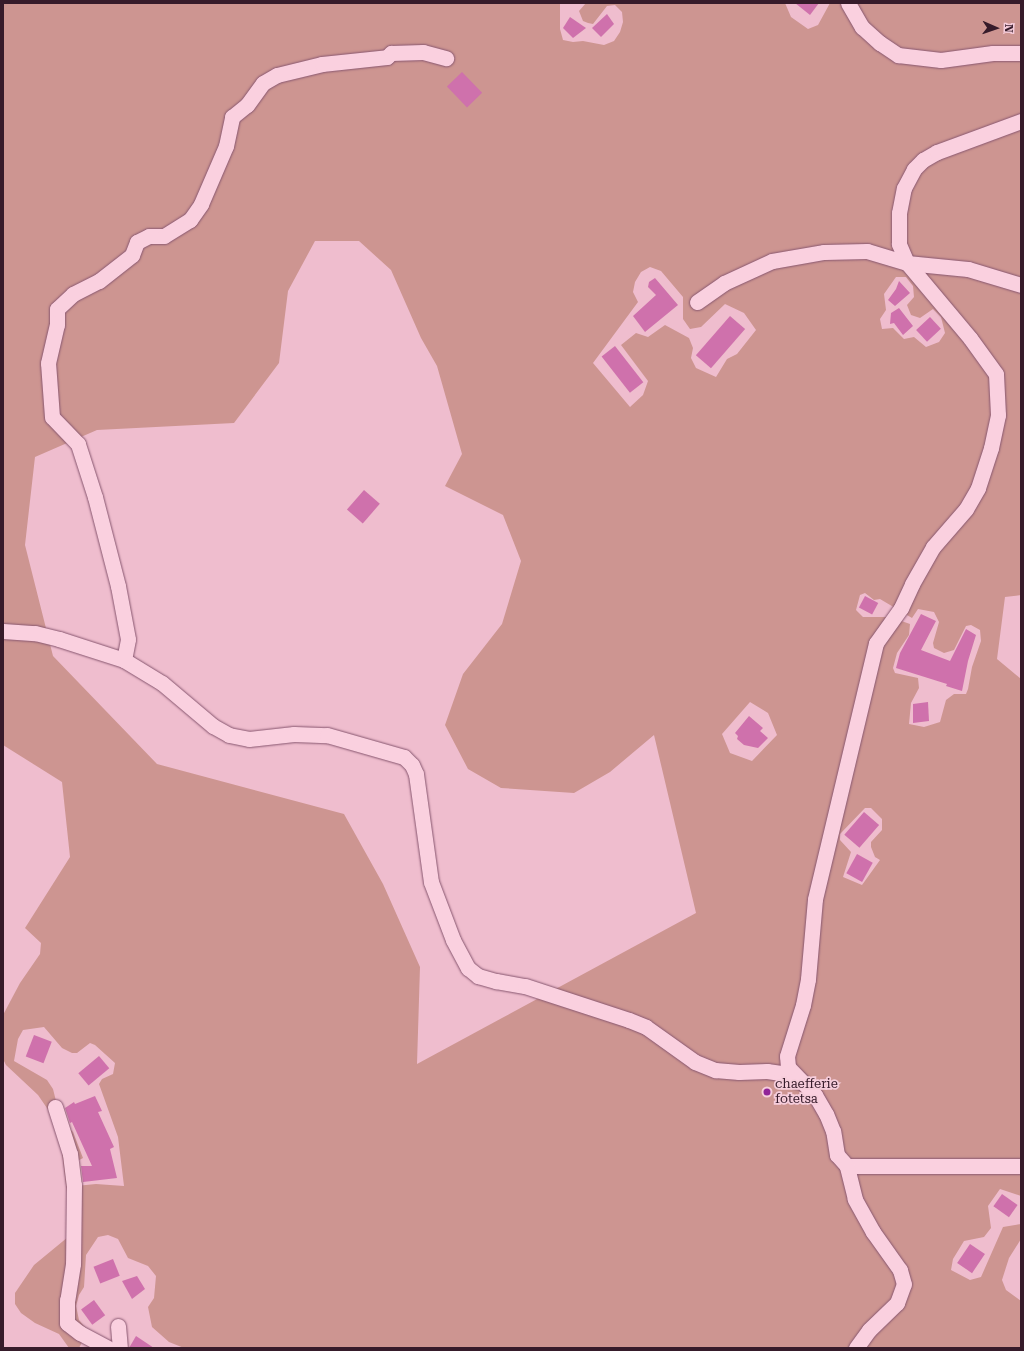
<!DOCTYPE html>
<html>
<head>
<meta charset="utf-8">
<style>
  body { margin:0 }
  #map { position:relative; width:1024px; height:1351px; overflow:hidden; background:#efbdce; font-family:"Roboto Serif",serif }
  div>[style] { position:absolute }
  .green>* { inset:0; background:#cd9591 }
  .building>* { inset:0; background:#cf71ac; transform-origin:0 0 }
  .roads { filter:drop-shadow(0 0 1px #87566f) drop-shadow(0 0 1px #87566f) }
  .minor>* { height:15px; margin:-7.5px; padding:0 7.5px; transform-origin:7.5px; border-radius:7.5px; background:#fad0df }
  .dots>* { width:11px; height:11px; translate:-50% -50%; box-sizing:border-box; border:2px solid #f6cddb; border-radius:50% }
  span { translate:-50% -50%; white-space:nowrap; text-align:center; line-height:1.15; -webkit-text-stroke:3.5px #f6cddb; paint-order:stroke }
  .poi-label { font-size:13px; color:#361b2a }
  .left { translate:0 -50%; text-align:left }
  .frame { position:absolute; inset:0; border:4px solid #361b2a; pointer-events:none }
  .north { position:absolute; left:976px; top:8px; width:40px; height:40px; -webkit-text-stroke:3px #f6cddb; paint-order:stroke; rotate:92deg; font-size:11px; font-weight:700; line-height:16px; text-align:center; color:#361b2a }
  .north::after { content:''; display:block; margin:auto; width:14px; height:18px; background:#361b2a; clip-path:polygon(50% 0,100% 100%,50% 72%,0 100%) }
</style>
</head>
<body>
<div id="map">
  <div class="green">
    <i style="clip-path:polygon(evenodd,3px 3px,560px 3px,560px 29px,563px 40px,573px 42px,583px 41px,604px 45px,614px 41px,620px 32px,623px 22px,622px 12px,615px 5px,607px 6px,593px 24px,588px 23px,583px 21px,579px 11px,586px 3px,785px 3px,791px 17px,808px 29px,818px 25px,830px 3px,1021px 3px,1021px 595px,1005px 597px,997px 659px,1021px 679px,1021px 1196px,1000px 1189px,988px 1206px,991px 1228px,984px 1237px,964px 1241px,953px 1259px,951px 1270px,970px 1280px,981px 1277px,1003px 1227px,1021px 1224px,1021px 1239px,1009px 1258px,1002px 1280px,1006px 1290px,1021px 1301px,1021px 1348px,184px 1348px,169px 1342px,152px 1327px,148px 1307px,154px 1298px,156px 1276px,148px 1266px,128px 1258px,118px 1239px,108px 1235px,98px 1237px,86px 1255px,84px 1287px,79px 1295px,76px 1306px,79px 1320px,88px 1331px,79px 1348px,69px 1348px,59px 1334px,35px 1323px,21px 1313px,15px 1304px,15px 1293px,34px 1265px,68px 1237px,71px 1224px,61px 1145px,51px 1114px,38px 1095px,6px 1065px,3px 1059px,3px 1015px,20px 983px,40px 954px,41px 943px,25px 928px,70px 857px,62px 782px,3px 745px,3px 3px,315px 241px,359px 241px,391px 270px,421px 338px,437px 366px,462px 454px,445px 486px,503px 515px,521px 561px,502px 624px,463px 674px,445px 725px,468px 769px,501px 788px,574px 793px,610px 772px,654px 735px,696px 913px,417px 1064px,420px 967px,383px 884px,344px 814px,157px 764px,53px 656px,25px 545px,35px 457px,97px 430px,234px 423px,279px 363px,288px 291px,315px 241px,3px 3px,650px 267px,661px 271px,683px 297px,683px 319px,690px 329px,701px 327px,725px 304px,744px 313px,756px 330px,737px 354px,727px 359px,716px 377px,696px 368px,691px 358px,693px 348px,689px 338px,665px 325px,648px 337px,636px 333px,621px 345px,648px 381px,643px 395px,630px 407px,593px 363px,638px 302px,633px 292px,635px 282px,641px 272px,650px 267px,3px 3px,896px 277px,906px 277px,913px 286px,914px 297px,907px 305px,911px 315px,920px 318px,933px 309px,941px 317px,945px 333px,939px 342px,926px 347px,914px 337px,904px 339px,893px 328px,882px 329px,880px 319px,886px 310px,884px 294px,896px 277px,3px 3px,865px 593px,874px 600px,880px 599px,912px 618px,918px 609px,934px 612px,939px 622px,933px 643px,934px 648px,944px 653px,954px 650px,966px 626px,971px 625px,980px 630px,981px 641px,972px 667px,968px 689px,966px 694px,954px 694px,946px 700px,940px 722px,924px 727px,909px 724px,911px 703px,919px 688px,918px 678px,895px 673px,893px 668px,897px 653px,909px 635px,910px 624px,890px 617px,863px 617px,856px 610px,860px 595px,865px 593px,3px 3px,750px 702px,768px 713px,777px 735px,752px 761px,730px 753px,722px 734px,750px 702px,3px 3px,865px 808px,871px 808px,882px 819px,882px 830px,871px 842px,871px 847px,875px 857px,880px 860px,862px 885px,843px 877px,851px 852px,840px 840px,840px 834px,865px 808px,3px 3px,44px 1027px,62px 1048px,72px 1053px,77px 1053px,90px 1043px,95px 1045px,115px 1063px,113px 1074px,102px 1079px,99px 1084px,118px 1137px,124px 1186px,96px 1184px,76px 1186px,72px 1164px,83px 1158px,73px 1132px,70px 1129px,65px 1130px,61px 1121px,53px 1089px,47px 1080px,14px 1061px,18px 1039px,23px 1030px,44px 1027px)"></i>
  </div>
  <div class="building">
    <i style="clip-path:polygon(795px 3px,819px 3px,810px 15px)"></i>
    <i style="clip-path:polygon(607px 14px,614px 24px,601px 37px,592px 28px)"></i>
    <i style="clip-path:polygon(570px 17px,586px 28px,573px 38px,563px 28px)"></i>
    <i style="left:462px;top:72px;width:29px;height:21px;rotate:46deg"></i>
    <i style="clip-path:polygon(655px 278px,678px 305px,645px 332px,633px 316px,656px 295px,648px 287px,649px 282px)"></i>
    <i style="clip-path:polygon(899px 281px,910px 293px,895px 306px,888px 300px,896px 289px)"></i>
    <i style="clip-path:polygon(899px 308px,913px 326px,903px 335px,894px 323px,890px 324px,891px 313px)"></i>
    <i style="left:730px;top:316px;width:20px;height:52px;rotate:41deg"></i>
    <i style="left:930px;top:317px;width:16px;height:19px;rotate:47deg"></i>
    <i style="left:615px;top:346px;width:46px;height:17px;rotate:52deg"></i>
    <i style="left:364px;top:490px;width:21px;height:26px;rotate:41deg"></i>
    <i style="left:865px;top:596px;width:15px;height:13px;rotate:28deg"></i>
    <i style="clip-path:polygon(921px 614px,936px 621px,921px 650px,950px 661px,966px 629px,976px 635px,968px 661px,962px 691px,946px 686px,947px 684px,896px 668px,900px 653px)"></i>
    <i style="clip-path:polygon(928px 702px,929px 721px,913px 723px,913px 704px)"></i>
    <i style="clip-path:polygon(749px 716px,763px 728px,760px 731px,768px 738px,758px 748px,744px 745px,737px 739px,738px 736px,735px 733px)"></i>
    <i style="left:864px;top:812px;width:20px;height:30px;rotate:41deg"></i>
    <i style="left:857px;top:854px;width:18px;height:22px;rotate:29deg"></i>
    <i style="left:34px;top:1035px;width:19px;height:23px;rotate:21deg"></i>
    <i style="left:99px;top:1056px;width:16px;height:27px;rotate:50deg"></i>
    <i style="clip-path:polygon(95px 1096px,102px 1111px,98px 1112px,114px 1147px,110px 1149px,117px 1178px,83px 1182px,81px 1166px,92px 1166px,72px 1122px,70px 1123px,65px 1108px,74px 1102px,75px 1104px)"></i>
    <i style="left:1002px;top:1194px;width:19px;height:15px;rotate:35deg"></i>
    <i style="left:970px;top:1244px;width:18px;height:23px;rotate:34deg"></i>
    <i style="left:113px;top:1259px;width:18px;height:21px;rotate:68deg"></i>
    <i style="clip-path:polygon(137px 1276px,145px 1289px,132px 1299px,122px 1281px)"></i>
    <i style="left:94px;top:1300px;width:19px;height:16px;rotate:54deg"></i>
    <i style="clip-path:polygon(136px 1336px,154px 1348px,129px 1348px)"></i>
  </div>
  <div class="roads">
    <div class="minor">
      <i style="left:848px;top:3px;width:28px;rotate:60deg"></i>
      <i style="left:862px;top:27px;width:24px;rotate:42deg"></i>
      <i style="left:880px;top:43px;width:22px;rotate:34deg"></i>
      <i style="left:898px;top:55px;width:43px;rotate:6.6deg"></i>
      <i style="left:941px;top:60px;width:52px;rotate:-7.7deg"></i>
      <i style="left:993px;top:53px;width:28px"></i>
      <i style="left:697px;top:302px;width:33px;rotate:-35deg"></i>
      <i style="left:724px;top:283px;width:53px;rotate:-24.6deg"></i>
      <i style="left:772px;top:261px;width:53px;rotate:-9.8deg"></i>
      <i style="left:824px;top:252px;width:43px;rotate:-1.3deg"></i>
      <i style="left:867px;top:251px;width:42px;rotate:16.7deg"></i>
      <i style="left:907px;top:263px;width:61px;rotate:5.6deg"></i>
      <i style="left:968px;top:269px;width:55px;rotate:16.8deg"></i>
      <i style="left:3px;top:631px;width:32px;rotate:4deg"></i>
      <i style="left:35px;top:633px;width:25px;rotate:14deg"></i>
      <i style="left:59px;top:639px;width:68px;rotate:17.9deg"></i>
      <i style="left:124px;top:660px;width:44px;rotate:31.2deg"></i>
      <i style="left:162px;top:683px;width:67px;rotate:40.1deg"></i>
      <i style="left:213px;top:726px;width:18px;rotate:29deg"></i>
      <i style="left:229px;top:735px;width:20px;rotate:11deg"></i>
      <i style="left:249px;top:739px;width:45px;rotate:-6.3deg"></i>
      <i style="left:294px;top:734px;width:33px;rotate:2deg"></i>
      <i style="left:327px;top:735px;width:80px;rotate:15.9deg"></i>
      <i style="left:404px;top:757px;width:11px;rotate:45deg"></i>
      <i style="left:412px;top:765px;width:10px;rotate:66deg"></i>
      <i style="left:416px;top:774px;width:109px;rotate:82.1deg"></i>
      <i style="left:431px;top:882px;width:62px;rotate:69.2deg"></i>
      <i style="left:453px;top:940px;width:32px;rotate:62deg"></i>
      <i style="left:468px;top:968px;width:13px;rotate:39deg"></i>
      <i style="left:478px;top:976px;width:19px;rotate:16deg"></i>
      <i style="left:496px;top:981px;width:29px;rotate:10deg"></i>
      <i style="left:525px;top:986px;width:109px;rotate:18.1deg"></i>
      <i style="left:629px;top:1020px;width:18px;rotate:22deg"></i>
      <i style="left:646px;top:1027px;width:60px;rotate:35.5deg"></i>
      <i style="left:695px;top:1062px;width:22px;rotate:22deg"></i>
      <i style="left:715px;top:1070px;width:24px;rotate:5deg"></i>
      <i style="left:739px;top:1072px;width:28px;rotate:-2deg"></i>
      <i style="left:767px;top:1071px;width:14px;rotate:8deg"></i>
      <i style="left:781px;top:1073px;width:18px;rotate:27deg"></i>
      <i style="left:124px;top:660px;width:21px;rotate:-79deg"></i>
      <i style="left:128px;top:639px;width:54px;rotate:-100.7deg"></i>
      <i style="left:118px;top:586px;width:92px;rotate:-104.5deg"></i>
      <i style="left:95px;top:497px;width:56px;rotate:-107.8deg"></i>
      <i style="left:78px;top:444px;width:37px;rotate:-134deg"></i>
      <i style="left:52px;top:417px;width:54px;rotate:-94.2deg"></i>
      <i style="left:48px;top:363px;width:39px;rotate:-77deg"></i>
      <i style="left:57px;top:325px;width:16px;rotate:-90deg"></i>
      <i style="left:57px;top:309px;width:22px;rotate:-43deg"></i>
      <i style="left:73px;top:294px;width:29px;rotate:-27deg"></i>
      <i style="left:99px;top:281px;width:42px;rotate:-38.2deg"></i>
      <i style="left:132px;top:255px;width:14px;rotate:-69deg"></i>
      <i style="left:137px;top:242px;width:13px;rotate:-27deg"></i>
      <i style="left:149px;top:236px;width:15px"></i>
      <i style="left:164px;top:236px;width:31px;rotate:-32deg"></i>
      <i style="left:190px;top:220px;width:19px;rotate:-55deg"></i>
      <i style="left:201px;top:204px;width:63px;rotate:-66.7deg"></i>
      <i style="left:226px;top:146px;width:30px;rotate:-78deg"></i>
      <i style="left:232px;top:117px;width:19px;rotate:-39deg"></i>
      <i style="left:247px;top:105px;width:27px;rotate:-54deg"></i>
      <i style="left:263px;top:83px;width:16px;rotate:-30deg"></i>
      <i style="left:277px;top:75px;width:46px;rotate:-13.7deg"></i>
      <i style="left:322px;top:64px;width:65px;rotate:-6.1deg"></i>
      <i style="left:387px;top:57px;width:6px;rotate:-45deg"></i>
      <i style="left:391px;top:53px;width:32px;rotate:-2deg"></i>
      <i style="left:423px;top:52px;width:24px;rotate:15deg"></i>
      <i style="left:55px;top:1107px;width:49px;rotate:72.3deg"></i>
      <i style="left:70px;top:1154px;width:31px;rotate:83deg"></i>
      <i style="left:74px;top:1185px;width:79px;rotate:90.7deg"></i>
      <i style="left:73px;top:1264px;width:36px;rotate:99deg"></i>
      <i style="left:67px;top:1300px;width:23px;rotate:90deg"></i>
      <i style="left:67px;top:1323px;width:16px;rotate:38deg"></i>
      <i style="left:80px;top:1333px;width:32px;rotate:28deg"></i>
      <i style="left:847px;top:1166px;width:174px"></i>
      <i style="left:118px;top:1326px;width:22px;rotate:85deg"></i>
      <i style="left:856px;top:1348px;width:22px;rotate:-54deg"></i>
      <i style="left:869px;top:1330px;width:39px;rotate:-44deg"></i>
      <i style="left:897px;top:1303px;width:20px;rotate:-70deg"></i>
      <i style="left:904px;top:1284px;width:15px;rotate:-106deg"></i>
      <i style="left:900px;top:1270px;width:47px;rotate:-125.4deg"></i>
      <i style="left:873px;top:1232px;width:38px;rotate:-119deg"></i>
      <i style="left:855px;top:1199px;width:34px;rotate:-104deg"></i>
      <i style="left:847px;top:1166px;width:15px;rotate:-132deg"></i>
      <i style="left:837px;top:1155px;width:24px;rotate:-99deg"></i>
      <i style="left:833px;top:1131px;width:18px;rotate:-112deg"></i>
      <i style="left:826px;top:1114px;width:22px;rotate:-120deg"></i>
      <i style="left:815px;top:1095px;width:39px;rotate:-134deg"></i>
      <i style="left:788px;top:1067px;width:11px;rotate:-95deg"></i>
      <i style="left:787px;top:1056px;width:53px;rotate:-72.6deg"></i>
      <i style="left:803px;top:1005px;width:26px;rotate:-79deg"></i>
      <i style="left:808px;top:979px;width:80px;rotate:-85deg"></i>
      <i style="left:815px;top:899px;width:263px;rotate:-76.6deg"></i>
      <i style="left:876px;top:643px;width:43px;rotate:-54.5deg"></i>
      <i style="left:901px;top:608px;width:26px;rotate:-65deg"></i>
      <i style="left:912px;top:584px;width:43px;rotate:-60.4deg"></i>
      <i style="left:933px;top:547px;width:50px;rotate:-49deg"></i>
      <i style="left:966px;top:509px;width:24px;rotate:-60deg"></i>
      <i style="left:978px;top:488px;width:42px;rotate:-72deg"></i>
      <i style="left:991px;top:448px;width:34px;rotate:-78deg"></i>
      <i style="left:998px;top:415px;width:41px;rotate:-92.8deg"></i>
      <i style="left:996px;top:374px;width:44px;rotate:-125.8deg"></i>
      <i style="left:970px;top:338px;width:98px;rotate:-130deg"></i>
      <i style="left:907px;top:263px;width:21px;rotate:-113deg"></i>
      <i style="left:899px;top:244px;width:31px;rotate:-90deg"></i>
      <i style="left:899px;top:213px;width:25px;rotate:-79deg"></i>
      <i style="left:904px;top:188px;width:21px;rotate:-62deg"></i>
      <i style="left:914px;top:169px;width:13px;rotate:-45deg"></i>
      <i style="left:923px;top:160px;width:16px;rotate:-30deg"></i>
      <i style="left:937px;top:152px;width:90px;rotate:-20.3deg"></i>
    </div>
  </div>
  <div class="dots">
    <i style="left:767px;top:1092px;background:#912498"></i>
  </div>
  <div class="poi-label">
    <span class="left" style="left:775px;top:1092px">chaefferie<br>fotetsa</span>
  </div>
  <div class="frame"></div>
  <div class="north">N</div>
</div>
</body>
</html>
